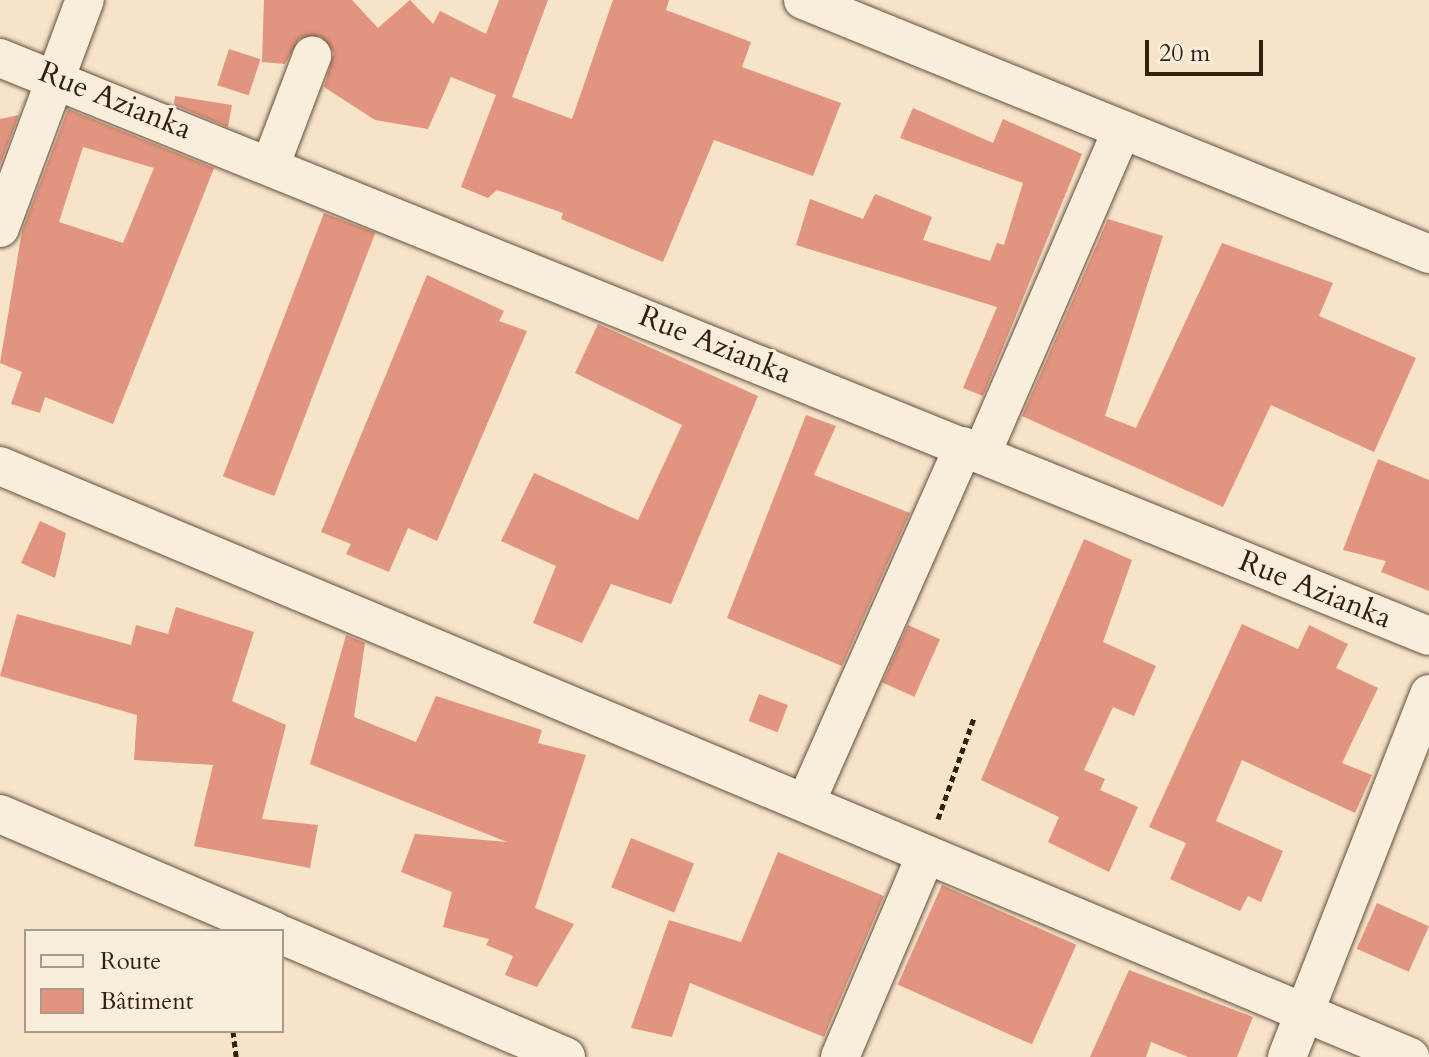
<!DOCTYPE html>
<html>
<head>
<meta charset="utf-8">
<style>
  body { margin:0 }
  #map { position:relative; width:1429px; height:1057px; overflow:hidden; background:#f6e3c8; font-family:Cardo,serif }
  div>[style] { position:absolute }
  .building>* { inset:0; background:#e1947e; transform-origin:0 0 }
  .path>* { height:5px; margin-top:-2.5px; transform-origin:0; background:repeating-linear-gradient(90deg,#351e0f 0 6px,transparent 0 10px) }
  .roads { filter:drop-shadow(0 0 2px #654f3d) drop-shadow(0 0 2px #654f3d) }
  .minor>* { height:38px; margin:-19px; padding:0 19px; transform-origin:19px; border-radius:19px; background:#f9eddb }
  span { translate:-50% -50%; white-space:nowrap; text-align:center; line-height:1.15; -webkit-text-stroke:6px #f9eddb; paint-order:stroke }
  .street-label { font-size:30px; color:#351e0f }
  .legend { position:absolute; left:24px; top:929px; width:260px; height:104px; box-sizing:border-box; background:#f9eddb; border:2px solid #ab9a89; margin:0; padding:10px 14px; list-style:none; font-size:24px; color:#351e0f }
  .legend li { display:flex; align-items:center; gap:16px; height:40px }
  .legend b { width:40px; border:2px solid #ab9a89 }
  .scale { position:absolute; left:1145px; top:40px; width:118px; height:36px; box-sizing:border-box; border:4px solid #351e0f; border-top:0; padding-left:10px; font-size:24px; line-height:28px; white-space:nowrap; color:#351e0f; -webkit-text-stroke:6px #f9eddb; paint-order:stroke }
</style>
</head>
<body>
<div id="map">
  <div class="building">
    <i style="clip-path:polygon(264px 0,352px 0,378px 28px,410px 0,433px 24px,440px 11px,486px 34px,499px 0,548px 0,512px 97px,572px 119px,613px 0,669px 0,666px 10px,751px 42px,742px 67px,841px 103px,813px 176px,714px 140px,663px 262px,561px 219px,563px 213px,497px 190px,488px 198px,461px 187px,496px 95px,451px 77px,428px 129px,375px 120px,324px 87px,334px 53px,320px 36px,299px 39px,285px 64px,262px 62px)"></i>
    <i style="left:229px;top:49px;width:33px;height:38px;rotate:18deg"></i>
    <i style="clip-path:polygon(175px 96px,232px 105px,228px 127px,174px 105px)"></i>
    <i style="clip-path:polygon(913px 108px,993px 143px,1003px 119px,1082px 154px,983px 396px,963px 388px,997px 307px,796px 245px,810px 199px,863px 219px,875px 194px,932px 217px,923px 240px,990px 261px,997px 243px,1004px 245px,1023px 183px,900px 138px)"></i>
    <i style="clip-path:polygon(evenodd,68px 109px,214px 168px,113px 424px,45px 397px,40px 413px,11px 404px,22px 372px,0 363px,22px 231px,68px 109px,83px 147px,154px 168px,123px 243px,59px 222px,83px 147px)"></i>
    <i style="clip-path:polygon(19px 115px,0 165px,0 119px)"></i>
    <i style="left:324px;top:213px;width:55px;height:282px;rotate:21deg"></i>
    <i style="clip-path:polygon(1108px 219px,1163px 236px,1105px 416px,1136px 428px,1222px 243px,1333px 283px,1319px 316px,1416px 358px,1374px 452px,1271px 405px,1223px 507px,1022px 416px)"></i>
    <i style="clip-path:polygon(427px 275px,504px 311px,499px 321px,527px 331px,437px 541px,408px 528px,389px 572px,346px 554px,351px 544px,321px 532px)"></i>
    <i style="clip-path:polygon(598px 324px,758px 396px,671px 604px,611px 584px,582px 643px,533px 623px,556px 566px,501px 541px,534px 473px,638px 520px,682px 425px,575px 373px)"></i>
    <i style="clip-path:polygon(806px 415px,836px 426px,814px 475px,910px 513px,842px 666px,727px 618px)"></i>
    <i style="clip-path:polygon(1378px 459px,1429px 480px,1429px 591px,1381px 572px,1386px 561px,1343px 550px)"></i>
    <i style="clip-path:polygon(40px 521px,66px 533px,55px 578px,21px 563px)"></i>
    <i style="clip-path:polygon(1084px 539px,1132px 560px,1103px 642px,1156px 666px,1134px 716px,1113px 707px,1084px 770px,1105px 779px,1100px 790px,1138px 807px,1109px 872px,1048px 842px,1059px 817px,981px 780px)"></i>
    <i style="clip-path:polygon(176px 607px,254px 632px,232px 701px,286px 725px,262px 819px,318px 825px,310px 868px,194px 846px,213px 765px,134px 760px,137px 715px,0 676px,17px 614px,131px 645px,136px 625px,168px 634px)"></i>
    <i style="clip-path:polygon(1242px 624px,1298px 649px,1309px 625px,1348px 644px,1336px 668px,1378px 688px,1342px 763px,1372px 775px,1355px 813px,1242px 760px,1216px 821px,1283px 851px,1261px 902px,1248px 896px,1240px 911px,1170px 879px,1186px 843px,1149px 827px)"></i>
    <i style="left:908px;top:625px;width:35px;height:63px;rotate:24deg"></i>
    <i style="clip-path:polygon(346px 635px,365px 643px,354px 717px,416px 742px,436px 696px,542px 730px,538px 743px,586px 755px,535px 908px,574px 924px,537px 987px,505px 975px,513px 956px,486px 945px,489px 939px,443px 927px,452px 892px,401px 872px,415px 834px,507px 842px,310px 764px)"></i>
    <i style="left:759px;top:694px;width:31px;height:29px;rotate:21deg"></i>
    <i style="left:631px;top:838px;width:68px;height:53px;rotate:22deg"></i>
    <i style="clip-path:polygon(778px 852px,884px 896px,824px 1037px,690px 983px,672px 1037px,631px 1028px,669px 920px,741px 942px)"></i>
    <i style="left:942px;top:885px;width:147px;height:109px;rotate:24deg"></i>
    <i style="left:1377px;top:903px;width:57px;height:50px;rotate:24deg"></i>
    <i style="clip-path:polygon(1129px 970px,1253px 1017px,1237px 1057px,1188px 1057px,1151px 1042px,1146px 1057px,1090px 1057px)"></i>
  </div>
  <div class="path">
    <i style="left:938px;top:819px;width:107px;rotate:-70.4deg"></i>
    <i style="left:233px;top:1031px;width:26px;rotate:83deg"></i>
  </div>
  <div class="roads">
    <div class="minor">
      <i style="left:803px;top:0;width:676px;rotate:22.08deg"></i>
      <i style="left:0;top:58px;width:1541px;rotate:22.02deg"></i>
      <i style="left:271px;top:164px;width:116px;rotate:-69.2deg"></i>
      <i style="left:0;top:228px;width:243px;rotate:-69.6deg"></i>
      <i style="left:982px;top:453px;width:352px;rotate:-66.6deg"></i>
      <i style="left:0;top:466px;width:1529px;rotate:22.74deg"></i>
      <i style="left:806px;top:802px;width:389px;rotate:-66.1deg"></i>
      <i style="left:0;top:814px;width:298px;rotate:23.1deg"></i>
      <i style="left:282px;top:935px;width:309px;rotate:23.2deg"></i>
      <i style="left:840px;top:1057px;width:220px;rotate:-67deg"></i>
      <i style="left:1287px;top:1057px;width:390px;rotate:-68.6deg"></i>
    </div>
  </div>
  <div class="street-label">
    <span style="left:115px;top:101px;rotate:22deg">Rue Azianka</span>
    <span style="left:715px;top:345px;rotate:22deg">Rue Azianka</span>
    <span style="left:1315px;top:590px;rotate:22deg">Rue Azianka</span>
  </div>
  <ul class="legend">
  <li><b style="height:10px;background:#f9eddb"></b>Route</li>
  <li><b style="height:22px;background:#e1947e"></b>Bâtiment</li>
  </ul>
  <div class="scale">20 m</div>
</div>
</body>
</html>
